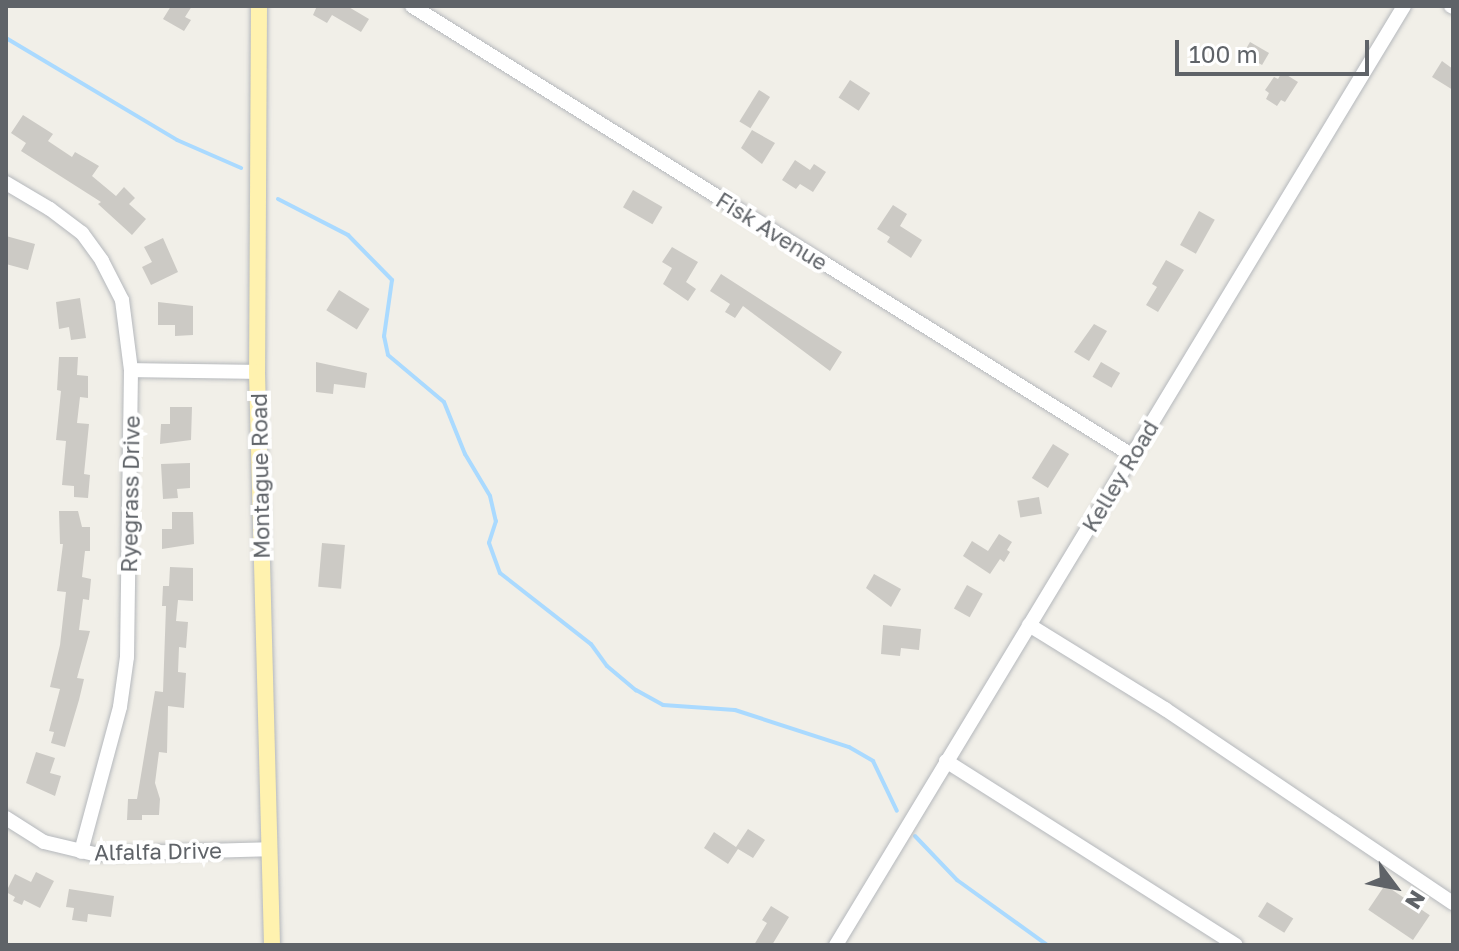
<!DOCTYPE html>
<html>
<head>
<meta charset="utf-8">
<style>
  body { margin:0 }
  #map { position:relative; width:1459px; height:951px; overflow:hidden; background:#f1efe8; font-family:"Golos Text",sans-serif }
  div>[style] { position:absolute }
  .stream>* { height:4px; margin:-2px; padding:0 2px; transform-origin:2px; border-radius:2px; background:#aadaff }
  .building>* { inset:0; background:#cccac5; transform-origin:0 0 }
  .roads { filter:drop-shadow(0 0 2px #b5b8bc) drop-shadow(0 0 2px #b5b8bc) }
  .minor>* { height:14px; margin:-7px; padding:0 7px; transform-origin:7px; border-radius:7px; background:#fff }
  .major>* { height:16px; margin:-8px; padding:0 8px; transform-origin:8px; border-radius:8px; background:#fff2af }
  span { translate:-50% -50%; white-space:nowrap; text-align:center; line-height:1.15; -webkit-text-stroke:8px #fff; paint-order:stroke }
  .street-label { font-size:22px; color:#5f6368 }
  .frame { position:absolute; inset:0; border:8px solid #5f6368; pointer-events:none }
  .north { position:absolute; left:1355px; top:847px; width:80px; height:80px; -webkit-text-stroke:6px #fff; paint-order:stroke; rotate:122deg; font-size:22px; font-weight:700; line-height:32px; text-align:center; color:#5f6368 }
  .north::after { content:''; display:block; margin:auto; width:28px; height:36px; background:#5f6368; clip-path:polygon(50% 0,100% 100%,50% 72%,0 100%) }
  .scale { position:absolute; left:1175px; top:40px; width:194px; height:36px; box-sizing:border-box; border:4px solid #5f6368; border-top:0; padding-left:10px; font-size:24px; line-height:28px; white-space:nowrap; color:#5f6368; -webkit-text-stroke:6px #fff; paint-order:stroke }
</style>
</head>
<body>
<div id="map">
  <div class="stream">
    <i style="left:6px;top:38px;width:199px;rotate:30.8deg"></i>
    <i style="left:177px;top:140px;width:70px;rotate:23.6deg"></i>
    <i style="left:278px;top:199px;width:79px;rotate:27.2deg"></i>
    <i style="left:348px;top:235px;width:63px;rotate:45.6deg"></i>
    <i style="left:392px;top:280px;width:57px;rotate:98.1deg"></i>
    <i style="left:384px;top:336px;width:19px;rotate:78deg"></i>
    <i style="left:388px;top:355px;width:73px;rotate:40deg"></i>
    <i style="left:444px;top:402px;width:56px;rotate:68deg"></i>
    <i style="left:465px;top:454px;width:49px;rotate:59.2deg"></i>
    <i style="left:490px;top:496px;width:26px;rotate:77deg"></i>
    <i style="left:496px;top:521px;width:23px;rotate:108deg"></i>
    <i style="left:489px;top:543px;width:32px;rotate:70deg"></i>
    <i style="left:500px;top:573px;width:115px;rotate:38deg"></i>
    <i style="left:591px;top:644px;width:27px;rotate:54deg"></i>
    <i style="left:607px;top:666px;width:38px;rotate:40deg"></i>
    <i style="left:636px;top:690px;width:31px;rotate:29deg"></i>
    <i style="left:663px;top:705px;width:72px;rotate:4deg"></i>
    <i style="left:735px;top:710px;width:120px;rotate:18deg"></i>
    <i style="left:849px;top:747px;width:28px;rotate:30deg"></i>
    <i style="left:873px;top:761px;width:55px;rotate:64.4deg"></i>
    <i style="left:915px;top:836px;width:61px;rotate:46.3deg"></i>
    <i style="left:957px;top:880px;width:111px;rotate:35.8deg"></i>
  </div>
  <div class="building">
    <i style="clip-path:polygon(171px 6px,192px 6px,185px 17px,191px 20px,184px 31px,163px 19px)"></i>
    <i style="clip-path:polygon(317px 6px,347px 6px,369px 19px,361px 32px,332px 15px,327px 23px,313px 15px)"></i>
    <i style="left:1250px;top:42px;width:22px;height:14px;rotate:30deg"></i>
    <i style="clip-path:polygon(1442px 61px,1453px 69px,1453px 90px,1432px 77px)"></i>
    <i style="clip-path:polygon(1282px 72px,1298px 82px,1285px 102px,1281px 100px,1277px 106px,1266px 99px,1269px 93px,1265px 90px,1274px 77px,1278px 79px)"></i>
    <i style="left:850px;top:80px;width:24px;height:21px;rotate:33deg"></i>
    <i style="left:759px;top:90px;width:13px;height:37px;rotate:32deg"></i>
    <i style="clip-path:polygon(23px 115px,53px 134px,48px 141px,72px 157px,75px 152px,99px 166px,92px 176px,116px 196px,124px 187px,135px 198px,129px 204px,146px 219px,132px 235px,98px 204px,101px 202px,21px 151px,26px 143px,11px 133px)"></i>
    <i style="clip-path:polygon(752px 130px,775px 143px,762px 164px,741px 148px)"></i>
    <i style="clip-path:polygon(795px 160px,810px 170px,814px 164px,826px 172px,813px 192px,800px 184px,796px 189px,782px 180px)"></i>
    <i style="left:633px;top:190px;width:34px;height:20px;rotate:30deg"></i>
    <i style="clip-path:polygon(893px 205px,907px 214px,900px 226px,922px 240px,911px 258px,887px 242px,890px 237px,877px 229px)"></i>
    <i style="left:1199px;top:211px;width:18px;height:39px;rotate:29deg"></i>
    <i style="clip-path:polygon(6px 236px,35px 244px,28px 270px,6px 264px)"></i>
    <i style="clip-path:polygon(163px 238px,178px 272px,151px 285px,142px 267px,152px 262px,144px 247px)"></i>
    <i style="clip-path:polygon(672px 247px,698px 262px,686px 282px,696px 289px,688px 301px,663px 284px,672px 268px,662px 262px)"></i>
    <i style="clip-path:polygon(1166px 260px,1184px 270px,1158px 312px,1146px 305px,1157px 287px,1152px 284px)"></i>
    <i style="clip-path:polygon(721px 274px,842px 352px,830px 371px,743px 306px,735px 318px,725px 312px,730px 304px,710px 291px)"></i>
    <i style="left:339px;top:290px;width:36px;height:24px;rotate:32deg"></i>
    <i style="clip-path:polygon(80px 298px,86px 338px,71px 340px,69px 327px,59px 329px,56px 302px)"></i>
    <i style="clip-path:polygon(158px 302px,193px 306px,193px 335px,175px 336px,175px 325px,158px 325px)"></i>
    <i style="clip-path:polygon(1094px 324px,1107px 331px,1089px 361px,1074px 352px)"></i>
    <i style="clip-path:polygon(59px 357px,78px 357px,77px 375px,88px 376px,88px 398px,80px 397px,77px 423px,89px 424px,84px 474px,90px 475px,88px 498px,74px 497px,74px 486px,62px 485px,66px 441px,56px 440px,61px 391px,57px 390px)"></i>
    <i style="clip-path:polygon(316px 362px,367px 373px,365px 388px,334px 384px,333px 394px,316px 392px)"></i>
    <i style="left:1101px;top:362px;width:22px;height:17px;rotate:30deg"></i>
    <i style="clip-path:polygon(170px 407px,192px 407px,191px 440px,160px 444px,161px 424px,170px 424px)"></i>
    <i style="left:1053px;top:444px;width:19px;height:40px;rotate:32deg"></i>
    <i style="clip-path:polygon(190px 463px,190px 488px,177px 489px,178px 498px,163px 499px,161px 464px)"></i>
    <i style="left:1039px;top:497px;width:17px;height:22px;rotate:80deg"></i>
    <i style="clip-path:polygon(59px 511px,78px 511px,82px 527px,90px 527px,90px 551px,85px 551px,82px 577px,91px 579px,89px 600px,83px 599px,79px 630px,90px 631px,77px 678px,84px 679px,79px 700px,65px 747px,51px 743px,54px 732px,49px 731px,60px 689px,50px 687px,60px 645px,66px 592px,57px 591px,63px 544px,60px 544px)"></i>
    <i style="clip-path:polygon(172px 512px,193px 512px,194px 544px,162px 549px,162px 529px,172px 529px)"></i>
    <i style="clip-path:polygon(999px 534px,1012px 542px,1007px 550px,1010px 552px,1004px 562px,1000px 559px,990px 574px,963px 556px,972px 541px,988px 551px)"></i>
    <i style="left:322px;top:543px;width:23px;height:44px;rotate:5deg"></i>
    <i style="clip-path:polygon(170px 567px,193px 568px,193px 601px,178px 600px,176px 621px,188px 622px,186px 648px,179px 647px,178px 672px,186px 673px,184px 708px,168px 706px,167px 753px,159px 752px,155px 783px,160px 799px,159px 815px,142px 815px,142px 820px,127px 820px,128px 799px,137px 799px,155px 691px,163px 692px,166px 606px,162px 606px,163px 586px,169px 586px)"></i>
    <i style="clip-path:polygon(874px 574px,901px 589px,891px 607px,866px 588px)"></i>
    <i style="left:967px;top:585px;width:18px;height:27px;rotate:29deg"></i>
    <i style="clip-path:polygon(883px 625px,921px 629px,919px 650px,901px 648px,900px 656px,881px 654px)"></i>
    <i style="clip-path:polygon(36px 752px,55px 758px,50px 773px,61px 776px,55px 796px,26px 783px)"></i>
    <i style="clip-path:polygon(748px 829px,765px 840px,753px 858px,738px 849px,728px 864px,704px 848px,714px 832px,736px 847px)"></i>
    <i style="clip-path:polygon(36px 872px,54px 881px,40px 908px,24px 900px,22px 905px,13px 901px,15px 897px,6px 892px,15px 874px,31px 882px)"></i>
    <i style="left:1385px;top:885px;width:54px;height:30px;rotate:34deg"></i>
    <i style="clip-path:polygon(69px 889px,114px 896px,111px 917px,88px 914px,87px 922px,72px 920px,74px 908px,66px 907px)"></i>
    <i style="left:1267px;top:902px;width:31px;height:17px;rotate:32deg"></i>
    <i style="clip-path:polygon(771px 906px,789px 917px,772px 945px,754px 945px,767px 923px,762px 920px)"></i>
  </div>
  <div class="roads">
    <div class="minor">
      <i style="left:412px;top:6px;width:850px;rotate:31.97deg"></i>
      <i style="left:1451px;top:6px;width:2px;rotate:27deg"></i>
      <i style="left:6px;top:183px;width:51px;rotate:30.6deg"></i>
      <i style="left:50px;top:209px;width:40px;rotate:37deg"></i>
      <i style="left:82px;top:233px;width:34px;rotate:54deg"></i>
      <i style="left:102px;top:261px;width:44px;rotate:62.9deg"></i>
      <i style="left:122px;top:300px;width:71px;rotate:82.7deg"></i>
      <i style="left:131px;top:370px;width:287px;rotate:90.8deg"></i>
      <i style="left:127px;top:657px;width:50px;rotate:98deg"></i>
      <i style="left:120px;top:707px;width:150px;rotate:105.1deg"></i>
      <i style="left:131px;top:370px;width:126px;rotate:0.9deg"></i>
      <i style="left:1029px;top:625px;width:160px;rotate:31.7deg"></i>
      <i style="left:1165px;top:709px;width:347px;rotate:34deg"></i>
      <i style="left:946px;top:761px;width:343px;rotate:32.4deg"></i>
      <i style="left:6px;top:818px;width:45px;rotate:32.3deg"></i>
      <i style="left:44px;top:842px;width:51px;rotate:13.5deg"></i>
      <i style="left:94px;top:854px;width:176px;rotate:-1.6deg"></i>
      <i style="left:836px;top:945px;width:1097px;rotate:-58.83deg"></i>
    </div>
    <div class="major">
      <i style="left:259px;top:6px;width:366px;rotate:90.3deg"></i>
      <i style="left:257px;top:372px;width:573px;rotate:88.5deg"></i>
    </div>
  </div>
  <div class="street-label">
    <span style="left:772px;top:231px;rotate:32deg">Fisk Avenue</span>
    <span style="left:260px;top:476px;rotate:-91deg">Montague Road</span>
    <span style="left:1120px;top:476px;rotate:-59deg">Kelley Road</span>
    <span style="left:130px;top:494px;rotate:-89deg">Ryegrass Drive</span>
    <span style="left:158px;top:851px;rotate:-1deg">Alfalfa Drive</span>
  </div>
  <div class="frame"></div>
  <div class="north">N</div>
  <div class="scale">100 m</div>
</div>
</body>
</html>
